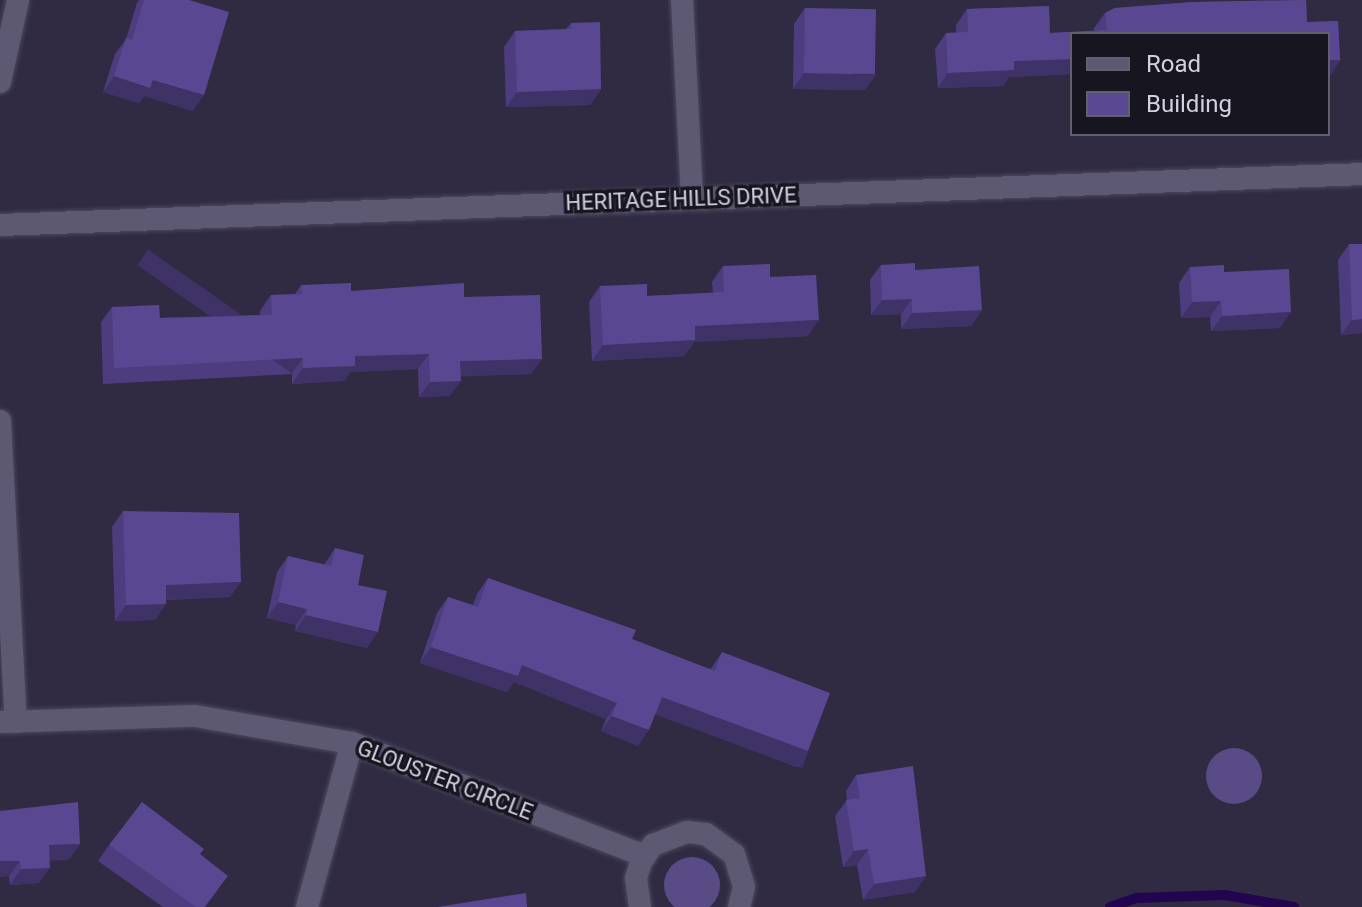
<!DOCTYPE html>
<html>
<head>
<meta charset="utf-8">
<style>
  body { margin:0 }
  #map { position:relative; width:1362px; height:907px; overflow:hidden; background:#302b43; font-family:Roboto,sans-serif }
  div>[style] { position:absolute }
  .green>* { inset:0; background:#594c86 }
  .round { border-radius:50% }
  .stream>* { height:10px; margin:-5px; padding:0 5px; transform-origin:5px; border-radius:5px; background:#22054e }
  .roads { filter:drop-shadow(0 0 2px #4c485c) drop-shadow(0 0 2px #4c485c) }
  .minor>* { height:22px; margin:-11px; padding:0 11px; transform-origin:11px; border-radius:11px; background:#5d5973 }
  .wall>* { inset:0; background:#4d3d7e }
  .shaded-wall>* { inset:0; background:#3f3266; transform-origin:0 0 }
  .building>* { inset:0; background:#5a4792; transform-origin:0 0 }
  span { translate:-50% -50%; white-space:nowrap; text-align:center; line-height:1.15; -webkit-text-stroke:7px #171520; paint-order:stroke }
  .street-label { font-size:22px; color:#d3d1e0 }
  .legend { position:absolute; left:1070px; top:32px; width:260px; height:104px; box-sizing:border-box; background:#171520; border:2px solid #62606d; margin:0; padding:10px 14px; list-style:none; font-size:24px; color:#d3d1e0 }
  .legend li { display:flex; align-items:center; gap:16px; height:40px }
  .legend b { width:40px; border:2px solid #62606d }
</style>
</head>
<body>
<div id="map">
  <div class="green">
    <i class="round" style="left:1206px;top:748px;width:56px;height:56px"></i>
    <i class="round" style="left:664px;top:857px;width:56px;height:56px"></i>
  </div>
  <div class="stream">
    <i style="left:1110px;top:907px;width:28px;rotate:-19deg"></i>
    <i style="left:1136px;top:898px;width:89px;rotate:-1.9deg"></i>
    <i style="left:1225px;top:895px;width:70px;rotate:9.9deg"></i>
  </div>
  <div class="roads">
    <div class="minor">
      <i style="left:682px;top:0;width:198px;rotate:87.1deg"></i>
      <i style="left:0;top:82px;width:84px;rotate:-77.6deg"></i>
      <i style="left:0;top:225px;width:1363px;rotate:-2.14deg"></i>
      <i style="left:0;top:421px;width:301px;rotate:87deg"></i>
      <i style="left:0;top:722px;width:195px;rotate:-1.8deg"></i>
      <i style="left:195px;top:716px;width:159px;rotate:9.8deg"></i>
      <i style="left:352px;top:743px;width:314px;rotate:21.1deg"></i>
      <i style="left:307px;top:907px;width:170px;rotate:-74.7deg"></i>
      <i style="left:640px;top:907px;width:29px;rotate:-98deg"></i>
      <i style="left:636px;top:878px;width:19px;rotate:-72deg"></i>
      <i style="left:642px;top:860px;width:19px;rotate:-54deg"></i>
      <i style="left:653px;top:845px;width:36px;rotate:-21deg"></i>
      <i style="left:687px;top:832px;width:19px;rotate:6deg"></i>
      <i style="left:706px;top:834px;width:34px;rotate:36deg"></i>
      <i style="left:734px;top:854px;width:34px;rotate:73deg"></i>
      <i style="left:744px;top:887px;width:21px;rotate:104deg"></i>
    </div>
  </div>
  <div class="wall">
    <i style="clip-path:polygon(139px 0,144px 0,193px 111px,144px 96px,139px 103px,103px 92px,115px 54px,126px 39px,137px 3px)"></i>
    <i style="clip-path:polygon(1306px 0,1307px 22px,1338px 21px,1340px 60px,1330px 76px,1328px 76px,1328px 34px,1072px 34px,1072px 74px,1009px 77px,1003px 86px,938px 88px,935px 49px,946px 33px,956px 33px,956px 25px,967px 9px,1049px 6px,1050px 33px,1094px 31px,1094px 28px,1105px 13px,1115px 8px,1193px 2px)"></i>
    <i style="clip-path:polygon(805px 8px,865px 90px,793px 89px,794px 24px)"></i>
    <i style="clip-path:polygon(571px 23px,601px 89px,590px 105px,506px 107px,504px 47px,515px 31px,566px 29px)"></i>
    <i style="clip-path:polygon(1349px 244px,1362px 333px,1341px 335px,1338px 260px)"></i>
    <i style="clip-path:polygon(881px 265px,915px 270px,982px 310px,971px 326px,901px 329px,901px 314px,871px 315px,870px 280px)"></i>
    <i style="clip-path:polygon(723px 266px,770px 277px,808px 336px,694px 342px,684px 356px,592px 361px,589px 302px,600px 286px,647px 296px,713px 293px,712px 282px)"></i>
    <i style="clip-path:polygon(1190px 267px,1224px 272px,1280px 328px,1211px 331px,1210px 317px,1181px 318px,1179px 283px)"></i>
    <i style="clip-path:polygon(301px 285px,351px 291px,464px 297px,531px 374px,460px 376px,450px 396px,419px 397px,418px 369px,350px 372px,344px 381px,292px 384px,292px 374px,103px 384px,101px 322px,112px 307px,160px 318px,260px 315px,260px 311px,271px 295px,295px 294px)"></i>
    <i style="clip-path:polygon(123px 511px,230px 597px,166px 600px,155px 620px,115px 621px,112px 527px)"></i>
    <i style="clip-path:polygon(335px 548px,358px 585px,367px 648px,295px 631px,296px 625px,267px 618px,277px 572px,288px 556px,324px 565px)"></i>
    <i style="clip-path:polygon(488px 578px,632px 639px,710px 670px,722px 652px,797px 767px,655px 714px,638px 746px,601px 731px,606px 719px,514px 682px,507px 692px,420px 663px,437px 613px,448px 597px,473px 605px,477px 594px)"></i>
    <i style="clip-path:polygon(856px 775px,915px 892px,863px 900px,857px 865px,843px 867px,835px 816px,847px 800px,846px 791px)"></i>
    <i style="clip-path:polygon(0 811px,69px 860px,49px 860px,39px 883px,10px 885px)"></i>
    <i style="clip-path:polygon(109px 845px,200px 854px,217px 891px,205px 907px,163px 907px,98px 861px)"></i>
  </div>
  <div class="shaded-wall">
    <i style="clip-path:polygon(1072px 59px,1072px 74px,1009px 77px,1003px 86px,938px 88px,948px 73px,1014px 61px)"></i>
    <i style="clip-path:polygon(1328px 60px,1340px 60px,1330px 76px,1328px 76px)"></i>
    <i style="clip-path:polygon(804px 73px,876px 75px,865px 90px,793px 89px)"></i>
    <i style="clip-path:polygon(114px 76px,153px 80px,204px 95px,193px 111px,144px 96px,139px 103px,103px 92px)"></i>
    <i style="clip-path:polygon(601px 89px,590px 105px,506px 107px,517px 92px)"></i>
    <i style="clip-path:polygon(912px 299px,901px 314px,871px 315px,882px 300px)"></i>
    <i style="clip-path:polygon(1221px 301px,1210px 317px,1181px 318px,1192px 302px)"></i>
    <i style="clip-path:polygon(982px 310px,971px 326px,901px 329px,912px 313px)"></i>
    <i style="clip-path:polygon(1291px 312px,1280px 328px,1211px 331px,1222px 316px)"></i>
    <i style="clip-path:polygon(1362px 319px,1362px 333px,1341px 335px,1352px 320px)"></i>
    <i style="clip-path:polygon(819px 320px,808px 336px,694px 342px,684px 356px,592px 361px,603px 345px,695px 326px)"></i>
    <i style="clip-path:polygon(429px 354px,418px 369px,350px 372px,344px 381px,292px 384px,303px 368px,355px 356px)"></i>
    <i style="left:303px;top:358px;width:19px;height:189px;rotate:125deg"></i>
    <i style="clip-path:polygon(542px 359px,531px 374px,449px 377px,460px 361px)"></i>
    <i style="clip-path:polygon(461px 381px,450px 396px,419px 397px,430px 382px)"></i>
    <i style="clip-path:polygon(241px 582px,230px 597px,155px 600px,166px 585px)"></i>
    <i style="clip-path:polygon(278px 602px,307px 609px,296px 625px,267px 618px)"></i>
    <i style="clip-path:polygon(166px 604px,155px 620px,115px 621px,126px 605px)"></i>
    <i style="clip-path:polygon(306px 615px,378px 632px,367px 648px,295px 631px)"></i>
    <i style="clip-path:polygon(431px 647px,522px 665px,617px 703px,606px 719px,514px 682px,507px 692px,420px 663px)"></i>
    <i style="left:662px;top:697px;width:156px;height:19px;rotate:20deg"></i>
    <i style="clip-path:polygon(612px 716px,649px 730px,638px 746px,601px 731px)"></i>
    <i style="clip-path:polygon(80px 844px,69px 860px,38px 861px,49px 845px)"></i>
    <i style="clip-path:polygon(868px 849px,857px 865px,843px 867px,854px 851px)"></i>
    <i style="clip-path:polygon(0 861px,20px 861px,9px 876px,0 877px)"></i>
    <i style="clip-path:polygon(50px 868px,39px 883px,10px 885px,21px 869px)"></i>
    <i style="clip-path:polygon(926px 876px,915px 892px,863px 900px,874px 884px)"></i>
  </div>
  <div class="building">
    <i style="clip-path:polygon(144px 0,189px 0,229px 12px,204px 95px,153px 80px,150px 88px,114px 76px,126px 38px,132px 40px)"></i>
    <i style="clip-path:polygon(1306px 0,1307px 22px,1338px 21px,1340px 60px,1328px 60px,1328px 34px,1072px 34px,1072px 59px,1014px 61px,1014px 70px,948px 73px,946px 33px,968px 32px,967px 9px,1049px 6px,1050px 33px,1107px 30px,1105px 13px,1115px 8px,1193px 2px)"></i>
    <i style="left:805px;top:8px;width:71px;height:65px;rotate:1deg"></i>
    <i style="clip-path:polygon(600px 22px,601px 89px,517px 92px,515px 31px,571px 29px,571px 23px)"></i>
    <i style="clip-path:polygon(1349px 244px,1362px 244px,1362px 319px,1352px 320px)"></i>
    <i style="clip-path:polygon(915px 263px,915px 270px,979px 266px,982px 310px,912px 313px,912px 299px,882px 300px,881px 265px)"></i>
    <i style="clip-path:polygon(770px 264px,770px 277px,816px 275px,819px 320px,695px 326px,695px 340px,603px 345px,600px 286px,647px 284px,647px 296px,724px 292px,723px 266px)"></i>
    <i style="clip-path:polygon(1224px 265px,1224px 272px,1289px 269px,1291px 312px,1222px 316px,1221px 301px,1192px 302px,1190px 267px)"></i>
    <i style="clip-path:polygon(351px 283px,351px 291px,464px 283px,464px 297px,540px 295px,542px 359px,460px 361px,461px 381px,430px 382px,429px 354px,355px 356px,355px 366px,303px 368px,303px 358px,114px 368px,112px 307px,159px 305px,160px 318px,272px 315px,271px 295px,302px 294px,301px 285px)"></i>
    <i style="clip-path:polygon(123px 511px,239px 513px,241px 582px,166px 585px,166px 604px,126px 605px)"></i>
    <i style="clip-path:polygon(335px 548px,364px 555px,358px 585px,387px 591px,378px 632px,306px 615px,307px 609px,278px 602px,288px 556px,331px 566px)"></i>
    <i style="clip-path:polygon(488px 578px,636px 630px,632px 639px,715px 671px,722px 652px,830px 693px,808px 751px,662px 697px,649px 730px,612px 716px,617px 703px,522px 665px,518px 676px,431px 647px,448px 597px,478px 607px)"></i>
    <i style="clip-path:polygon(913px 766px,926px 876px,874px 884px,868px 849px,854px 851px,846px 800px,860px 798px,856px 775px)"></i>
    <i style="clip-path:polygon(78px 802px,80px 844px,49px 845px,50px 868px,21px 869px,20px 861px,0 861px,0 811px)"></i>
    <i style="clip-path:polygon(142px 802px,204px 849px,200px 854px,228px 876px,204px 907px,196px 907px,109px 845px)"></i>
    <i style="clip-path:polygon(526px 893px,527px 907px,437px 907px)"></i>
  </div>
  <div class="street-label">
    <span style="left:681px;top:199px;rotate:-2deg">HERITAGE HILLS DRIVE</span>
    <span style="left:445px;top:780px;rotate:21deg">GLOUSTER CIRCLE</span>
  </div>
  <ul class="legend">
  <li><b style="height:10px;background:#5d5973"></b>Road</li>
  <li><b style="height:22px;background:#5a4792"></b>Building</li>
  </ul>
</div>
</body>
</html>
